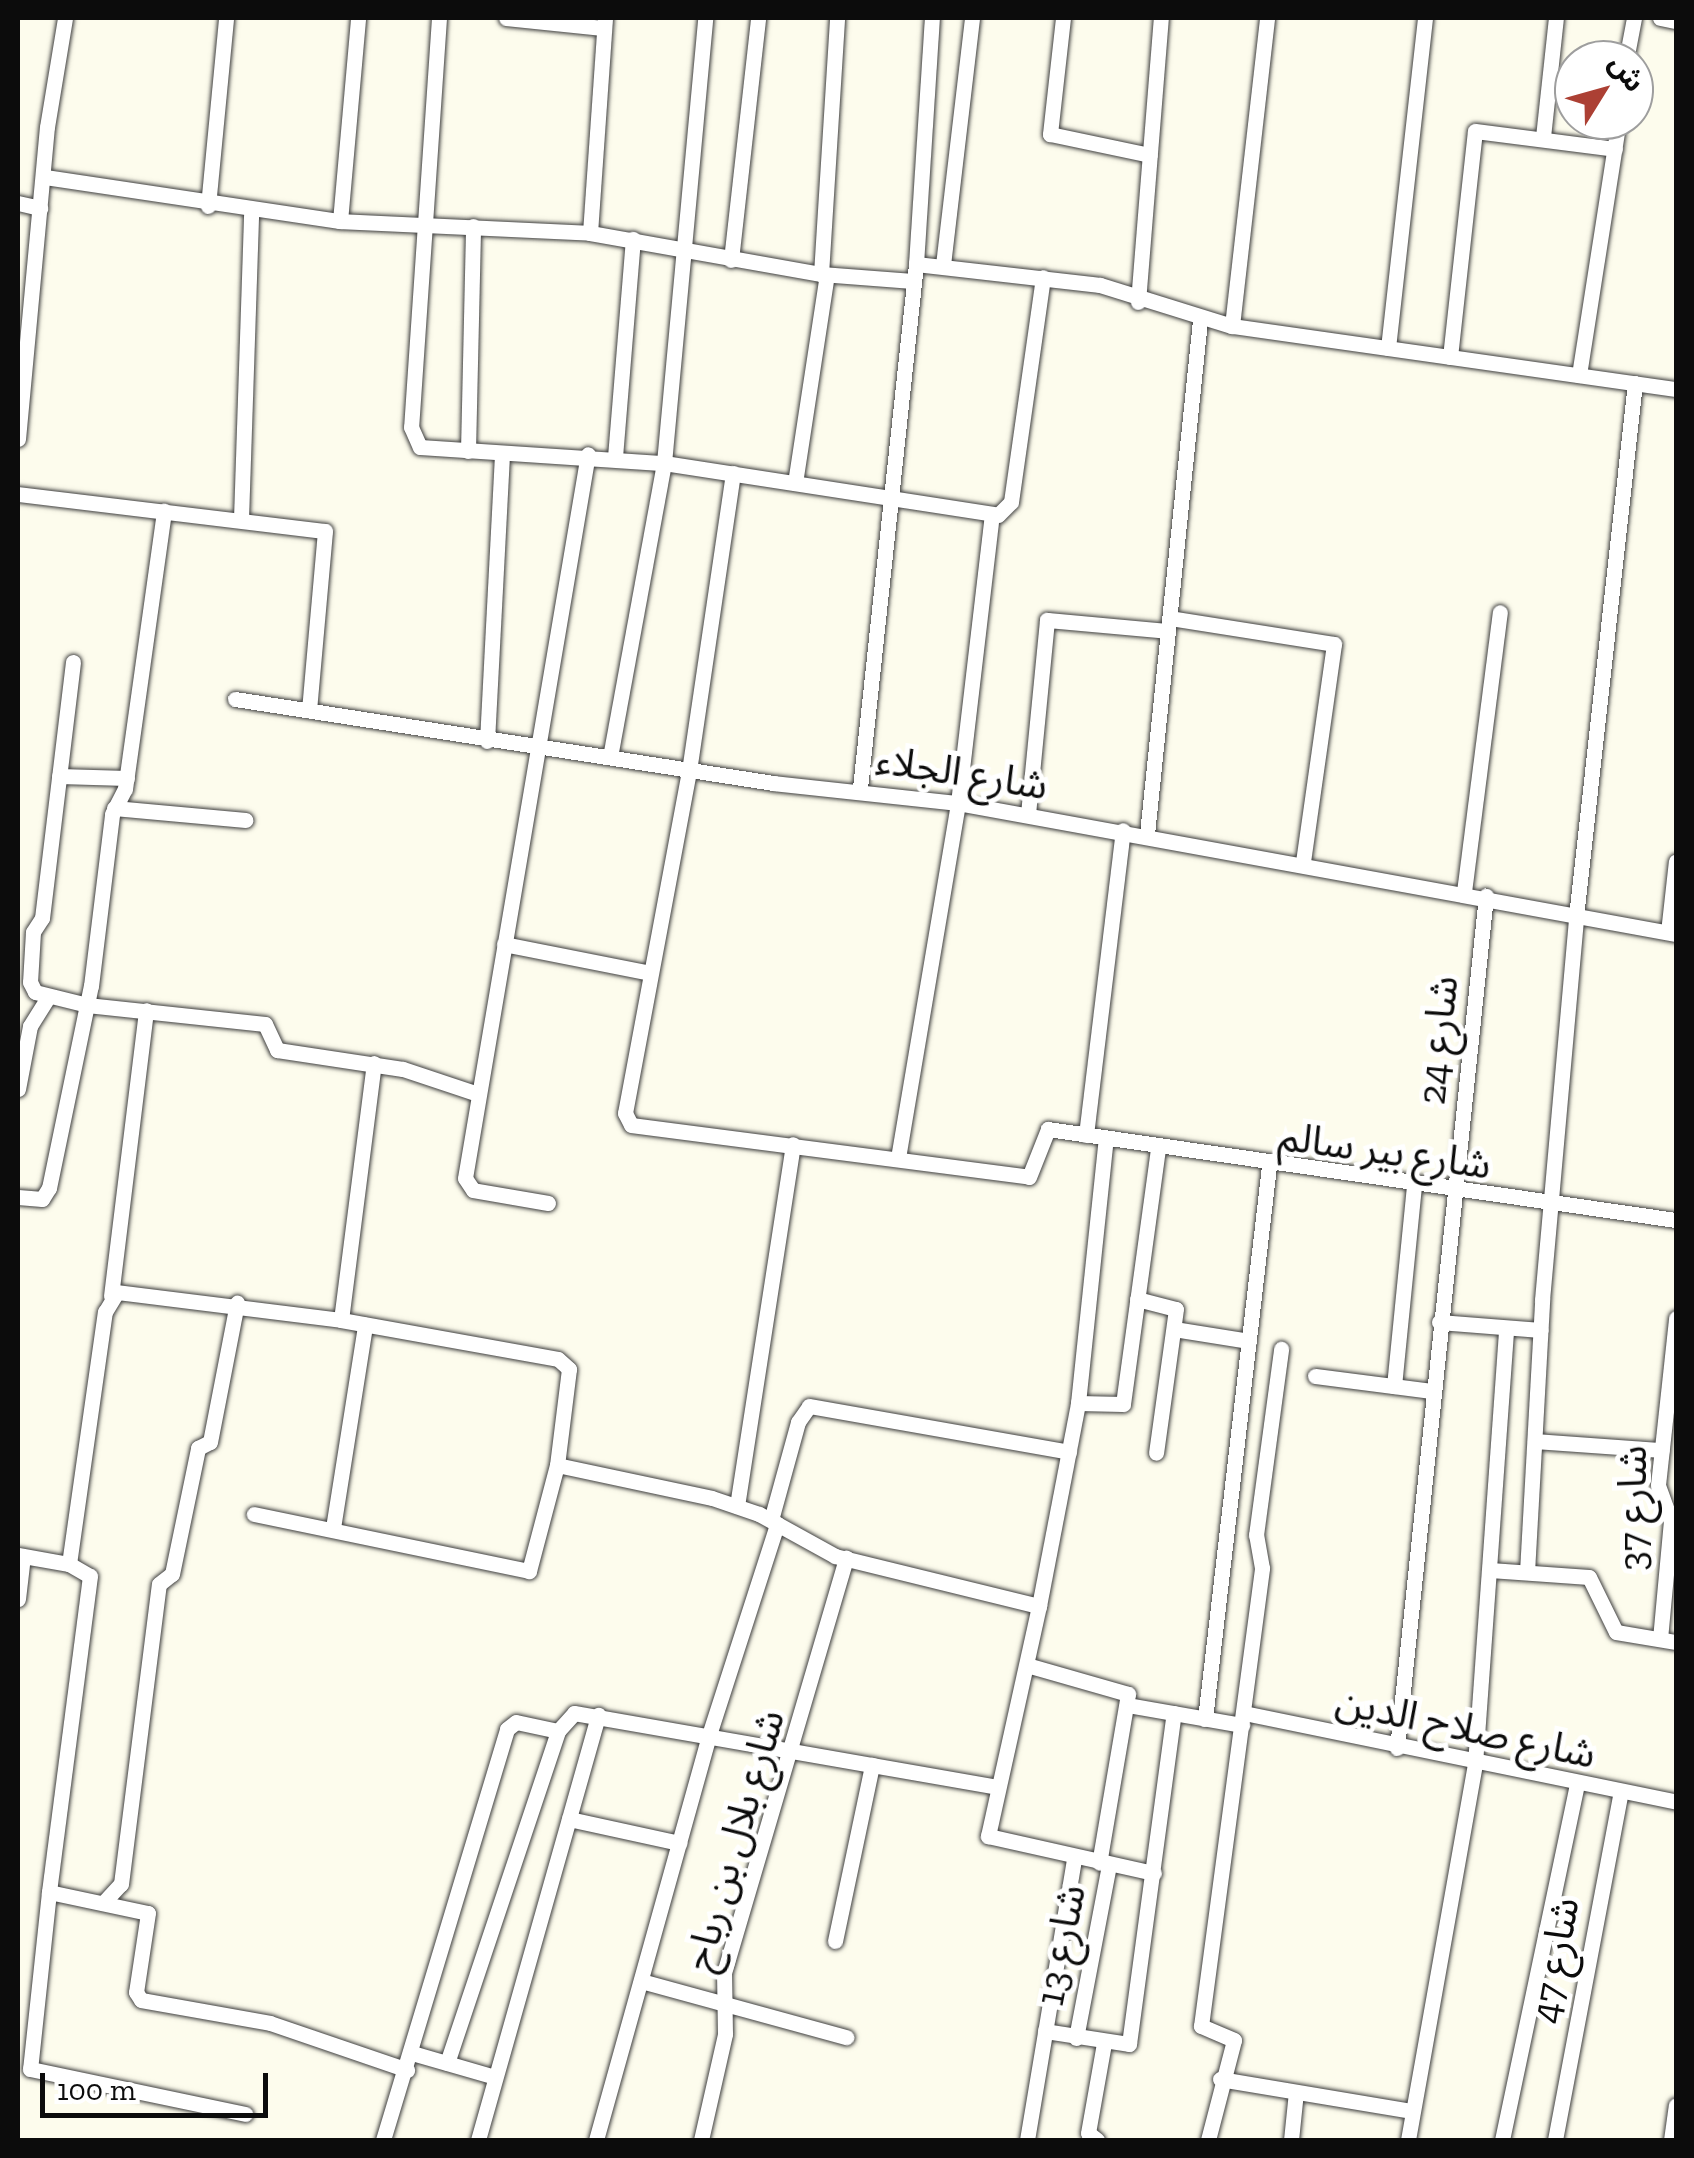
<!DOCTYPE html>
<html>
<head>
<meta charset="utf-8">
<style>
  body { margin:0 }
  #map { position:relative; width:1694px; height:2158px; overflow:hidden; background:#fdfced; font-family:"Zilla Slab","Noto Sans Arabic",serif }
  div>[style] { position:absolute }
  .roads { filter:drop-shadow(0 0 2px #3f3f3f) drop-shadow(0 0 2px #3f3f3f) }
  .minor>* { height:15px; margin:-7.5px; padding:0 7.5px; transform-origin:7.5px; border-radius:7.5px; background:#fff }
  span { translate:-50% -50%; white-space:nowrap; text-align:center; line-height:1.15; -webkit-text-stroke:10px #fff; paint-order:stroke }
  .street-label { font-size:40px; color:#0c0c0c }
  .frame { position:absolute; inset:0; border:20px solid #0c0c0c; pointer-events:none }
  .north { position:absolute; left:1554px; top:40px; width:100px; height:100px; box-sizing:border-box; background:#fff; border:2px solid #9e9e9e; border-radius:50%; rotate:53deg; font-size:28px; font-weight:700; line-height:40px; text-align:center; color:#0c0c0c }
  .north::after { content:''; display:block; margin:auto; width:35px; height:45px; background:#ac4034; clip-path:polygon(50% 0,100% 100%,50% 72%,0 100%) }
  .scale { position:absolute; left:40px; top:2073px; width:228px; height:45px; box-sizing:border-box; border:5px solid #0c0c0c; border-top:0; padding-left:12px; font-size:30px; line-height:35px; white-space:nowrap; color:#0c0c0c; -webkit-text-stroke:8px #fff; paint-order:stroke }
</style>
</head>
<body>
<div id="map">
  <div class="roads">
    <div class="minor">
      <i style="left:439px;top:18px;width:410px;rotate:93.9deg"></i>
      <i style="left:411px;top:427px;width:22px;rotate:66deg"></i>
      <i style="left:420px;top:447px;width:245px;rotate:3.8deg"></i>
      <i style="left:664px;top:463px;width:338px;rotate:8.8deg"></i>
      <i style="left:998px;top:515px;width:18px;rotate:-45deg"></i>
      <i style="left:1011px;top:502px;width:227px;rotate:-81.9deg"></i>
      <i style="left:506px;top:18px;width:97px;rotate:5.9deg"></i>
      <i style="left:1063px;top:18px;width:117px;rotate:96.4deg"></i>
      <i style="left:1050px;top:134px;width:102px;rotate:11.9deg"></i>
      <i style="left:1660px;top:18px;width:16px;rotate:11deg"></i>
      <i style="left:1626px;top:60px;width:43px;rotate:-79.2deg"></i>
      <i style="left:1543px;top:137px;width:120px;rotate:-83.8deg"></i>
      <i style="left:45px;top:177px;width:298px;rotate:8.5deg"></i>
      <i style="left:340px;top:221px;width:250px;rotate:2.7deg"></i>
      <i style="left:590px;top:233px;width:235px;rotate:10.1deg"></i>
      <i style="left:821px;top:274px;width:92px;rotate:4.4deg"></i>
      <i style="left:18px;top:203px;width:23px;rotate:13deg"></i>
      <i style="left:208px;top:206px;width:189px;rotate:-84.5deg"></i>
      <i style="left:340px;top:221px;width:204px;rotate:-84.9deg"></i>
      <i style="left:590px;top:233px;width:216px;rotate:-86deg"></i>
      <i style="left:731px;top:260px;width:244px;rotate:-83.6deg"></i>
      <i style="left:916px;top:264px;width:185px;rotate:6.5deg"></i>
      <i style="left:1100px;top:285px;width:138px;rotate:17.3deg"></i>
      <i style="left:1232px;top:326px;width:448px;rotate:8.1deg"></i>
      <i style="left:943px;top:265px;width:249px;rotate:-83.3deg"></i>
      <i style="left:821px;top:274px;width:256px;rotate:-86.4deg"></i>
      <i style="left:1138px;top:302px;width:285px;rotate:-85.4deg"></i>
      <i style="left:1232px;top:326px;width:310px;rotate:-83.5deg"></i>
      <i style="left:1388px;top:348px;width:332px;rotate:-83.6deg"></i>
      <i style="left:1450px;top:357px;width:227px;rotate:-83.7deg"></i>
      <i style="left:1475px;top:131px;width:141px;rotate:7.3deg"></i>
      <i style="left:1579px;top:375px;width:258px;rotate:-81.1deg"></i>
      <i style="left:18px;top:439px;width:313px;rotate:-84.7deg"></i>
      <i style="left:47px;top:127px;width:110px;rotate:-80.6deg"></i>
      <i style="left:468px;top:451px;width:225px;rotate:-88.7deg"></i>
      <i style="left:615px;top:457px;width:219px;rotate:-85.3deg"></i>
      <i style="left:733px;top:473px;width:301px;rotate:98.4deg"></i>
      <i style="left:689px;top:771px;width:348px;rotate:100.6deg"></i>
      <i style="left:625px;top:1113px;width:13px;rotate:63deg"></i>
      <i style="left:631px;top:1125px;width:401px;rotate:7.4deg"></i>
      <i style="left:1029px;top:1177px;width:52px;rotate:-68.4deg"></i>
      <i style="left:1048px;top:1129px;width:635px;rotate:8.25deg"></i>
      <i style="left:795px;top:483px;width:210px;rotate:-81.3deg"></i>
      <i style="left:18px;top:494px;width:309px;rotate:6.9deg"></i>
      <i style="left:325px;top:531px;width:180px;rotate:95.1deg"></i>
      <i style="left:241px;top:519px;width:308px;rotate:-88.1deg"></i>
      <i style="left:1170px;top:618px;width:166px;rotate:9deg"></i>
      <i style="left:1334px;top:644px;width:220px;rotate:98.1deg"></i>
      <i style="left:73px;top:662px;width:258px;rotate:96.9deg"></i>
      <i style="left:42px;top:918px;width:17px;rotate:123deg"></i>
      <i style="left:33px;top:932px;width:50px;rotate:93.4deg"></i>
      <i style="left:30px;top:982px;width:11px;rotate:63deg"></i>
      <i style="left:35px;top:992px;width:54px;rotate:14deg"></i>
      <i style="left:87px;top:1005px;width:179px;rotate:6.1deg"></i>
      <i style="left:265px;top:1024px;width:29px;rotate:65deg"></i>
      <i style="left:277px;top:1050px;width:127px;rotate:8.6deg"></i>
      <i style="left:403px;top:1069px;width:79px;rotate:18.4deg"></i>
      <i style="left:235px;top:699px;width:545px;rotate:8.87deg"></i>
      <i style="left:773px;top:783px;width:186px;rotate:6.2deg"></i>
      <i style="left:958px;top:803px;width:730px;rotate:10.34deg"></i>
      <i style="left:487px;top:741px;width:288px;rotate:-87deg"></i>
      <i style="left:610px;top:757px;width:299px;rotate:-79.6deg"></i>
      <i style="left:664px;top:463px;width:447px;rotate:-84.7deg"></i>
      <i style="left:59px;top:776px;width:68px;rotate:1.7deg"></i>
      <i style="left:860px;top:788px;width:527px;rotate:-83.9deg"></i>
      <i style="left:916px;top:264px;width:247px;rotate:-86.3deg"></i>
      <i style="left:114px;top:808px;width:132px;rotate:5.2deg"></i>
      <i style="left:1028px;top:814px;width:195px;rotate:-84.4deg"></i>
      <i style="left:1047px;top:620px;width:121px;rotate:5.2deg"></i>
      <i style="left:1147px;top:834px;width:517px;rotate:-84.11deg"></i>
      <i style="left:1464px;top:892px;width:282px;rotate:-82.7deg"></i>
      <i style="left:1668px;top:932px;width:71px;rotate:-83.6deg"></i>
      <i style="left:504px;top:944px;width:149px;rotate:11.2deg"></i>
      <i style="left:18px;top:1089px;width:64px;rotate:-79.2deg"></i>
      <i style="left:30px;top:1026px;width:34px;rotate:-58deg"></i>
      <i style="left:1086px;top:1135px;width:307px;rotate:-83.1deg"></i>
      <i style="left:898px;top:1158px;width:360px;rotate:-80.4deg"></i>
      <i style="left:958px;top:803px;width:290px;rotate:-83.3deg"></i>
      <i style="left:18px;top:1197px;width:24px;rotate:5deg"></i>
      <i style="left:42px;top:1199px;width:13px;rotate:-58deg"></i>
      <i style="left:49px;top:1188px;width:206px;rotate:-78.3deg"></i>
      <i style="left:91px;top:986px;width:173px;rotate:-83deg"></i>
      <i style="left:112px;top:814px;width:28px;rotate:-63deg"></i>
      <i style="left:125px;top:789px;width:281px;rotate:-82deg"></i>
      <i style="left:548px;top:1203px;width:76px;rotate:-170.2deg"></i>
      <i style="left:473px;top:1190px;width:14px;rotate:-124deg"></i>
      <i style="left:465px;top:1178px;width:734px;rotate:-80.36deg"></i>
      <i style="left:111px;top:1296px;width:288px;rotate:-83deg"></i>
      <i style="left:1137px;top:1299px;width:40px;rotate:14.4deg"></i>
      <i style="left:1176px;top:1309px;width:145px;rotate:97.9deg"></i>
      <i style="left:341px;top:1320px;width:259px;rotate:-82.7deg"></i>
      <i style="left:1439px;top:1322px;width:102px;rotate:4.5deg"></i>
      <i style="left:1174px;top:1329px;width:76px;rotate:9.1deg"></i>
      <i style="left:1315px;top:1376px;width:118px;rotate:7.3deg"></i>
      <i style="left:1394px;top:1386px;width:200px;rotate:-84.3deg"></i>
      <i style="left:1078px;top:1403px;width:45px;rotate:1.3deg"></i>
      <i style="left:1123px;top:1404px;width:258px;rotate:-82.2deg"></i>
      <i style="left:1535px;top:1441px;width:127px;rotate:4.1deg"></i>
      <i style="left:557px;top:1465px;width:158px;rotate:12deg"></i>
      <i style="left:712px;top:1498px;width:50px;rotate:18.8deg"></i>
      <i style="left:759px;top:1514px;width:87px;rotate:28.9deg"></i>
      <i style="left:835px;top:1556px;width:210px;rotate:13.8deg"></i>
      <i style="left:1039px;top:1606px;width:236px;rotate:102.5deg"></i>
      <i style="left:988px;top:1836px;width:170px;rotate:12.6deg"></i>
      <i style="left:737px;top:1506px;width:366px;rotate:-81.2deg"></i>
      <i style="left:771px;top:1520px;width:102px;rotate:-74.6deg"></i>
      <i style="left:798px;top:1422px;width:19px;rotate:-55deg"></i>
      <i style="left:809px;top:1406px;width:264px;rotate:10deg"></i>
      <i style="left:333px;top:1528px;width:206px;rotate:-81deg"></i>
      <i style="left:18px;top:1555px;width:52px;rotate:10deg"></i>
      <i style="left:69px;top:1564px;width:255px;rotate:-81.9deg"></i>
      <i style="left:105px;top:1312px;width:23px;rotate:-59deg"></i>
      <i style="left:117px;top:1292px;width:226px;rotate:7.1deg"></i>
      <i style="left:341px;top:1320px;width:220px;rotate:10.2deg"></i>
      <i style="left:558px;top:1359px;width:15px;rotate:42deg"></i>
      <i style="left:569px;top:1369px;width:97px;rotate:97.1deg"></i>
      <i style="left:557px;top:1465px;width:110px;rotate:104.8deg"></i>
      <i style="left:529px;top:1571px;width:281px;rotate:-168.3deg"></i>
      <i style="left:69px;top:1564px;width:24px;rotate:30deg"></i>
      <i style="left:90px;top:1576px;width:319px;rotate:97.4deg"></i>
      <i style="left:49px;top:1892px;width:101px;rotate:12deg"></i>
      <i style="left:148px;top:1913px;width:80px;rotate:98.6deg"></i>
      <i style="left:136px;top:1992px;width:9px;rotate:58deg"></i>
      <i style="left:141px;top:2000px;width:131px;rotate:10.1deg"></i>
      <i style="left:270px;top:2023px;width:145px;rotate:18.9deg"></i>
      <i style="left:1490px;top:1570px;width:99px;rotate:4deg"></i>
      <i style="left:1589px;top:1577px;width:61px;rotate:63.9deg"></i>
      <i style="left:1616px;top:1632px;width:61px;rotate:9.5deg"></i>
      <i style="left:1527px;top:1572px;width:272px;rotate:-86.8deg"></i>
      <i style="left:1542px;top:1300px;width:385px;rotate:-84.9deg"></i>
      <i style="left:1576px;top:917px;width:537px;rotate:-83.7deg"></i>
      <i style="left:18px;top:1599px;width:43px;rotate:-83.4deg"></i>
      <i style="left:1039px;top:1606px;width:207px;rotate:-79.1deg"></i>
      <i style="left:1078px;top:1403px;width:266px;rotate:-84deg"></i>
      <i style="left:1660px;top:1639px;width:119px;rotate:-84.7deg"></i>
      <i style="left:1671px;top:1521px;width:38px;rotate:-110deg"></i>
      <i style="left:1658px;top:1485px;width:168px;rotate:-83.8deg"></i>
      <i style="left:1027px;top:1665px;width:105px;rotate:16deg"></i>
      <i style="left:1128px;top:1694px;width:171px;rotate:99.7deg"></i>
      <i style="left:1127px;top:1705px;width:117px;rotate:9.9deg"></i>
      <i style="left:1244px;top:1713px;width:441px;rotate:11.6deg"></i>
      <i style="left:1205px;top:1719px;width:557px;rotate:-83.4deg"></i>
      <i style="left:1397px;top:1748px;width:857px;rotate:-84.04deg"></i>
      <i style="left:569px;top:1819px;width:113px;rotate:12.3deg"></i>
      <i style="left:49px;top:1892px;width:178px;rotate:96.1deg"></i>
      <i style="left:30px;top:2069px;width:220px;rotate:11.8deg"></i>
      <i style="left:103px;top:1903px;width:26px;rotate:-47deg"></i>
      <i style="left:121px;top:1884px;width:302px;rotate:-82.8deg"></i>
      <i style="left:159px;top:1584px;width:16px;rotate:-38deg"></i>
      <i style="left:172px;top:1574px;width:129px;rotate:-78.3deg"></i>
      <i style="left:198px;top:1448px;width:13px;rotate:-27deg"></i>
      <i style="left:210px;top:1442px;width:142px;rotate:-79deg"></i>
      <i style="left:835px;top:1941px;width:180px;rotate:-78.1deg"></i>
      <i style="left:641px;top:1981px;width:213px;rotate:15.3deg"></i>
      <i style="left:1045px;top:2031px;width:85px;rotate:8.8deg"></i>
      <i style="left:1129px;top:2044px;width:334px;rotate:-82.3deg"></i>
      <i style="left:1076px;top:2038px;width:176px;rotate:-79.2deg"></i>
      <i style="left:412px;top:2053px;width:86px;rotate:16.1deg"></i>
      <i style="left:447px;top:2063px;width:350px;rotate:-71.5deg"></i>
      <i style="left:558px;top:1731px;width:24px;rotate:-48deg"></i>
      <i style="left:574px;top:1713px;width:428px;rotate:9.9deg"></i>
      <i style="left:1220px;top:2079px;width:195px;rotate:9.5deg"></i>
      <i style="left:383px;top:2140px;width:429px;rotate:-73.2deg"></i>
      <i style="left:507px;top:1729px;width:11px;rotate:-38deg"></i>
      <i style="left:516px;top:1722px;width:43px;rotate:12.1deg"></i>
      <i style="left:478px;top:2140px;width:442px;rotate:-74.2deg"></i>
      <i style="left:596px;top:2140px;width:420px;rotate:-74.4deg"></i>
      <i style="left:709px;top:1735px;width:222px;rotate:-72.1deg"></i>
      <i style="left:701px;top:2140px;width:109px;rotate:-77.2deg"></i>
      <i style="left:725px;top:2034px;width:61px;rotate:-90.9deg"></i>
      <i style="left:724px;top:1973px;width:433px;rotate:-73.6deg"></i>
      <i style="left:1027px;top:2140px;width:286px;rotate:-80.5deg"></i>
      <i style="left:1097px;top:2140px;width:11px;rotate:-142deg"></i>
      <i style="left:1088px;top:2133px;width:91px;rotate:-79.9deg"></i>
      <i style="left:1208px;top:2140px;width:103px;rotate:-75.4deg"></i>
      <i style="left:1234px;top:2040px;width:36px;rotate:-157deg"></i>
      <i style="left:1201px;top:2026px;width:462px;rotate:-82.4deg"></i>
      <i style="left:1262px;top:1568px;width:34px;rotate:-100deg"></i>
      <i style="left:1256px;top:1535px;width:188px;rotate:-82.3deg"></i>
      <i style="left:1291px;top:2140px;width:48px;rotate:-84.1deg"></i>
      <i style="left:1408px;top:2140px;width:382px;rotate:-79.9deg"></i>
      <i style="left:1475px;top:1764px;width:437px;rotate:-85.9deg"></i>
      <i style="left:1502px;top:2140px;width:364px;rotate:-78.1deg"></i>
      <i style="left:1555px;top:2140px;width:355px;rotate:-79.3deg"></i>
      <i style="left:1671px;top:2140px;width:35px;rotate:-82deg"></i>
    </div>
  </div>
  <div class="street-label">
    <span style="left:962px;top:772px;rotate:9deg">شارع الجلاء</span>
    <span style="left:1437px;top:1040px;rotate:-84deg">شارع 24</span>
    <span style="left:1385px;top:1150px;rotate:8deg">شارع بير سالم</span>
    <span style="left:1632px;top:1508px;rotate:-90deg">شارع 37</span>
    <span style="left:1466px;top:1727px;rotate:12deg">شارع صلاح الدين</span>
    <span style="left:734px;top:1840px;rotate:-74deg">شارع بلال بن رباح</span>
    <span style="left:1060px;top:1945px;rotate:-79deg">شارع 13</span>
    <span style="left:1554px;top:1960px;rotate:-80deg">شارع 47</span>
  </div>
  <div class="frame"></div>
  <div class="north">ش</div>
  <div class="scale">100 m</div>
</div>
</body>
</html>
